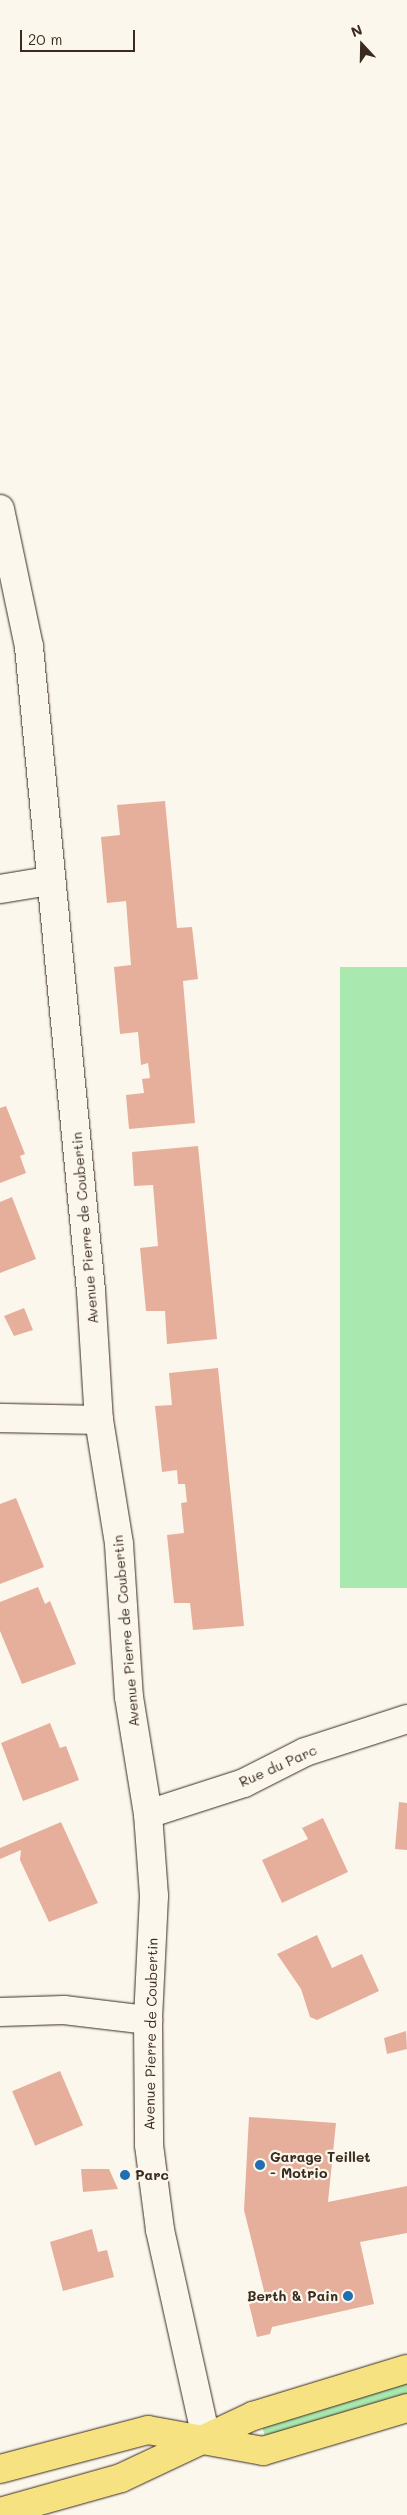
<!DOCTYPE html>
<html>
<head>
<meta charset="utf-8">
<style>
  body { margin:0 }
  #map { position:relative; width:407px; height:2515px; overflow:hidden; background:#fbf7ec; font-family:Mali,sans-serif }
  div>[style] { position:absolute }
  .green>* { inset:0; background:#a9e8af; transform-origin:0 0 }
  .building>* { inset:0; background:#e6af9c; transform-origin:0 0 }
  .roads { filter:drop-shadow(0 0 1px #3b2a1e) drop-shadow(0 0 1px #3b2a1e) }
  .minor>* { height:28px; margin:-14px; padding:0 14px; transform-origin:14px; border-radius:14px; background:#fbf7ec }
  .major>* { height:28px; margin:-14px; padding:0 14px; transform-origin:14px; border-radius:14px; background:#f6e281 }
  .dots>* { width:14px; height:14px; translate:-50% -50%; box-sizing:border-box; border:2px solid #fbf7ec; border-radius:50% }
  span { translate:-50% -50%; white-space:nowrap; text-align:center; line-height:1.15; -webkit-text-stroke:4.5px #fbf7ec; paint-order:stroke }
  .street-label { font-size:14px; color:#3b2a1e }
  .poi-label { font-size:14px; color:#3b2a1e; font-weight:700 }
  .left { translate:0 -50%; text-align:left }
  .right { translate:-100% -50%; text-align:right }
  .north { position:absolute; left:337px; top:20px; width:50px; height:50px; -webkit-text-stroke:4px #fbf7ec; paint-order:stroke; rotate:339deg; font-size:14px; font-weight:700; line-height:20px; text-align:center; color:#3b2a1e }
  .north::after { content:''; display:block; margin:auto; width:18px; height:22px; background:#3b2a1e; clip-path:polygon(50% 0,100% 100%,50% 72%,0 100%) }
  .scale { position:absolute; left:20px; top:30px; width:115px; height:22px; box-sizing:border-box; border:2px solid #3b2a1e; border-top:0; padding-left:6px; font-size:15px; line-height:18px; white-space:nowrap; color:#3b2a1e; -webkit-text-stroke:4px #fbf7ec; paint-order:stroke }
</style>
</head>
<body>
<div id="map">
  <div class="green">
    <i style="left:407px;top:967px;width:621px;height:67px;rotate:90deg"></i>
    <i style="clip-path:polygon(407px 2383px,407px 2396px,319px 2425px,265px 2436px,262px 2427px)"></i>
  </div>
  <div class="building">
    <i style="clip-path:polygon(165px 801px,177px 928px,192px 927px,198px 979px,183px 981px,195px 1123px,129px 1129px,126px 1095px,144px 1093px,142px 1079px,150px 1078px,148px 1063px,141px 1065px,138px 1032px,120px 1034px,114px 967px,131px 965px,126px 901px,107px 903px,101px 837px,120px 835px,117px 805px)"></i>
    <i style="clip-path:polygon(6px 1106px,25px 1154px,20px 1156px,26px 1173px,0 1183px,0 1108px)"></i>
    <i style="clip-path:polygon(198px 1146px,217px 1339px,167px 1344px,165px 1311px,146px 1311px,140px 1248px,158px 1246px,153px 1185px,134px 1186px,132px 1152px)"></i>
    <i style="clip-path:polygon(12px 1197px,36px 1259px,0 1273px,0 1202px)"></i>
    <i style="clip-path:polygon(24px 1308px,33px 1330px,14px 1336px,4px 1316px)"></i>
    <i style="clip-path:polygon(218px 1368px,244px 1626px,193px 1630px,190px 1603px,174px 1603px,167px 1535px,184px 1533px,181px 1503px,187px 1502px,185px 1484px,178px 1484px,177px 1470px,162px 1472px,155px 1406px,172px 1405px,169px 1373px)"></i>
    <i style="clip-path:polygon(16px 1498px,44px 1567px,0 1584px,0 1504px)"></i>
    <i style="clip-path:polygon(38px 1587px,45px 1604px,50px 1601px,76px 1664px,22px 1684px,0 1631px,0 1602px)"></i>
    <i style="clip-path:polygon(50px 1723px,60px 1748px,66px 1746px,79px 1780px,23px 1801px,1px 1743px)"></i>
    <i style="clip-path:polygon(399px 1802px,407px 1803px,407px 1850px,395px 1849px)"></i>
    <i style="clip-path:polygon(323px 1818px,348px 1872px,282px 1903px,262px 1860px,308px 1839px,302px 1828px)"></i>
    <i style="clip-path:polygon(61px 1822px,98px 1903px,49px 1922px,20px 1860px,21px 1850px,0 1859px,0 1848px)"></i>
    <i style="clip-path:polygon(317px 1935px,332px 1968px,362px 1954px,379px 1991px,317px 2020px,310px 2017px,301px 1989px,277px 1954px)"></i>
    <i style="clip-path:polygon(406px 2031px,407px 2049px,387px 2054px,384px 2038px)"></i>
    <i style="left:60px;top:2071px;width:59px;height:52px;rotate:67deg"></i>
    <i style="clip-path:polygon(249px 2117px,336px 2123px,328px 2202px,407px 2186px,407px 2233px,360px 2242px,374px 2304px,272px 2327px,270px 2334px,257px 2337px,249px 2304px,266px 2299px,244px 2210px)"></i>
    <i style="clip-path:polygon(81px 2169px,109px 2169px,118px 2189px,83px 2192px)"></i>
    <i style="clip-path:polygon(92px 2229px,98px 2252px,107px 2250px,114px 2277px,63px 2291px,50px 2242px)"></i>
  </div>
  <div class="roads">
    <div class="minor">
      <i style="left:0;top:509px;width:141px;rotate:78.1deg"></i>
      <i style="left:29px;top:647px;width:647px;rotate:84.5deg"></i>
      <i style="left:91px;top:1291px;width:129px;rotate:86.5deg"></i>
      <i style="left:99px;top:1420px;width:126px;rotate:80.8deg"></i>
      <i style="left:119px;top:1544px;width:153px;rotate:86.3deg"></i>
      <i style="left:129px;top:1697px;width:119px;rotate:80.8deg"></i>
      <i style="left:148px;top:1814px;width:82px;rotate:85.8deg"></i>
      <i style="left:154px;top:1896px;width:124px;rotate:92.8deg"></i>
      <i style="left:148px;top:2020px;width:125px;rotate:89.5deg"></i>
      <i style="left:149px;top:2145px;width:86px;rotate:82.6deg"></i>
      <i style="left:160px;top:2230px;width:212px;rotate:77.5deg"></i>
      <i style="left:0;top:889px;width:50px;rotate:-9.3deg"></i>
      <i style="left:0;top:1418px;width:99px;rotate:1.2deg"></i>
      <i style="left:148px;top:1814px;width:101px;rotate:-17.9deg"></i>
      <i style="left:244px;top:1783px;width:68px;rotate:-26.9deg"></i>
      <i style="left:305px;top:1752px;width:107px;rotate:-17.9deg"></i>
      <i style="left:0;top:2012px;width:64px;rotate:-1.8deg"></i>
      <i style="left:64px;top:2010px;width:85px;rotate:6.8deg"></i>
    </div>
    <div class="major">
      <i style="left:0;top:2469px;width:153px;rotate:-14.8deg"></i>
      <i style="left:148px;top:2430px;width:117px;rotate:10.3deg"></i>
      <i style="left:263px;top:2451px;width:150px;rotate:-16.6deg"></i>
      <i style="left:0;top:2512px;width:126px;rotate:-15.7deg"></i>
      <i style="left:121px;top:2478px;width:146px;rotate:-25.2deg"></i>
      <i style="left:253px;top:2416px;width:161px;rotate:-17deg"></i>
    </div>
  </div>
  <div class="dots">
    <i style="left:260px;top:2165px;background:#1f6fb2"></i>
    <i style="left:125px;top:2175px;background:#1f6fb2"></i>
    <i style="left:348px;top:2296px;background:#1f6fb2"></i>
  </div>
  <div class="street-label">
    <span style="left:85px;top:1228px;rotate:-95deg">Avenue Pierre de Coubertin</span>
    <span style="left:126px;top:1631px;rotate:-95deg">Avenue Pierre de Coubertin</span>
    <span style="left:278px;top:1766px;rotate:-24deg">Rue du Parc</span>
    <span style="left:151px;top:2034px;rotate:-89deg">Avenue Pierre de Coubertin</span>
  </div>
  <div class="poi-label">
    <span class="left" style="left:270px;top:2165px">Garage Teillet<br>- Motrio</span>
    <span class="left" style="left:135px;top:2175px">Parc</span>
    <span class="right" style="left:338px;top:2296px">Berth &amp; Pain</span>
  </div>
  <div class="north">N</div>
  <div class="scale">20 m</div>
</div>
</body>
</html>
